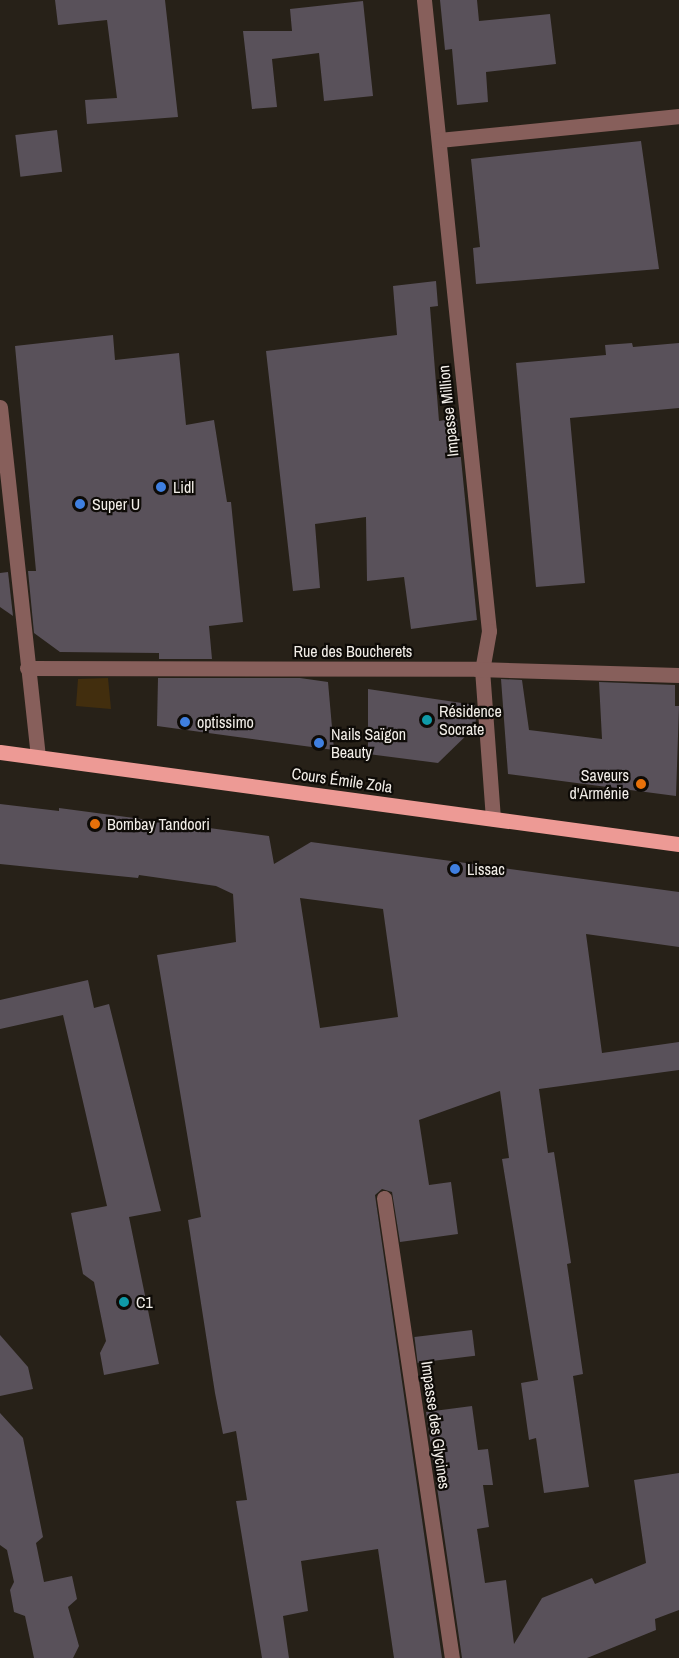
<!DOCTYPE html>
<html>
<head>
<meta charset="utf-8">
<style>
  body { margin:0 }
  #map { position:relative; width:679px; height:1658px; overflow:hidden; background:#272118; font-family:"Archivo Narrow",sans-serif }
  div>[style] { position:absolute }
  .green>* { inset:0; background:#422e0e }
  .building>* { inset:0; background:#59515a; transform-origin:0 0 }
  .minor>* { height:15px; margin:-7.5px; padding:0 7.5px; transform-origin:7.5px; border-radius:7.5px; background:#875f5b }
  .major>* { height:15px; margin:-7.5px; padding:0 7.5px; transform-origin:7.5px; border-radius:7.5px; background:#ed9a95 }
  .dots>* { width:16px; height:16px; translate:-50% -50%; box-sizing:border-box; border:3px solid #0e0b07; border-radius:50% }
  span { translate:-50% -50%; white-space:nowrap; text-align:center; line-height:1.15; -webkit-text-stroke:4.5px #0e0b07; paint-order:stroke }
  .street-label { font-size:16px; color:#f2eee8 }
  .poi-label { font-size:16px; color:#f2eee8 }
  .left { translate:0 -50%; text-align:left }
  .right { translate:-100% -50%; text-align:right }
</style>
</head>
<body>
<div id="map">
  <div class="green">
    <i style="clip-path:polygon(108px 678px,111px 709px,76px 706px,78px 679px)"></i>
  </div>
  <div class="building">
    <i style="clip-path:polygon(55px 0,165px 0,178px 117px,87px 124px,85px 100px,117px 98px,107px 20px,58px 25px)"></i>
    <i style="clip-path:polygon(440px 0,477px 0,479px 21px,550px 14px,556px 64px,486px 72px,488px 102px,457px 105px,452px 49px,445px 50px)"></i>
    <i style="clip-path:polygon(363px 1px,373px 96px,324px 101px,319px 53px,272px 59px,277px 107px,252px 109px,243px 31px,292px 31px,290px 9px)"></i>
    <i style="left:57px;top:130px;width:42px;height:42px;rotate:83deg"></i>
    <i style="clip-path:polygon(641px 141px,659px 269px,476px 284px,473px 248px,480px 247px,471px 159px)"></i>
    <i style="clip-path:polygon(436px 281px,438px 306px,430px 307px,439px 421px,457px 418px,477px 620px,411px 629px,404px 577px,367px 581px,366px 517px,315px 524px,320px 588px,293px 591px,266px 351px,397px 335px,393px 286px)"></i>
    <i style="clip-path:polygon(113px 335px,115px 360px,179px 353px,186px 425px,214px 420px,227px 502px,231px 502px,243px 622px,209px 626px,212px 659px,159px 659px,159px 653px,60px 652px,34px 633px,28px 571px,36px 571px,15px 346px)"></i>
    <i style="clip-path:polygon(632px 343px,633px 347px,679px 343px,679px 408px,570px 418px,585px 583px,536px 587px,516px 363px,606px 355px,605px 345px)"></i>
    <i style="clip-path:polygon(8px 572px,13px 616px,0 607px,0 573px)"></i>
    <i style="clip-path:polygon(158px 678px,300px 678px,328px 682px,334px 750px,157px 726px)"></i>
    <i style="clip-path:polygon(501px 679px,522px 680px,529px 730px,602px 739px,599px 682px,675px 685px,675px 706px,679px 706px,676px 796px,508px 774px)"></i>
    <i style="clip-path:polygon(368px 689px,475px 705px,476px 726px,438px 763px,368px 754px)"></i>
    <i style="clip-path:polygon(evenodd,0 804px,59px 811px,59px 808px,269px 836px,274px 864px,311px 842px,679px 892px,679px 947px,586px 934px,602px 1053px,679px 1042px,679px 1070px,539px 1089px,548px 1153px,554px 1152px,571px 1263px,567px 1264px,583px 1374px,573px 1376px,589px 1487px,544px 1493px,536px 1438px,529px 1440px,521px 1383px,538px 1380px,502px 1159px,509px 1158px,500px 1091px,419px 1120px,429px 1185px,451px 1182px,458px 1234px,400px 1242px,392px 1192px,382px 1189px,375px 1195px,442px 1658px,394px 1658px,378px 1549px,301px 1561px,308px 1611px,283px 1616px,289px 1658px,262px 1658px,236px 1501px,247px 1500px,236px 1431px,223px 1434px,215px 1393px,188px 1220px,201px 1217px,157px 955px,236px 942px,233px 894px,216px 886px,139px 875px,138px 878px,0 864px,0 804px,300px 898px,383px 909px,398px 1017px,320px 1028px,300px 898px)"></i>
    <i style="clip-path:polygon(88px 980px,94px 1008px,109px 1004px,161px 1211px,129px 1217px,159px 1364px,104px 1375px,100px 1353px,106px 1341px,94px 1282px,83px 1274px,71px 1213px,107px 1206px,63px 1015px,0 1029px,0 1000px)"></i>
    <i style="left:472px;top:1330px;width:26px;height:58px;rotate:83deg"></i>
    <i style="clip-path:polygon(0 1335px,28px 1367px,33px 1389px,0 1396px)"></i>
    <i style="clip-path:polygon(472px 1406px,478px 1450px,488px 1449px,493px 1485px,483px 1485px,489px 1527px,477px 1529px,485px 1583px,506px 1580px,514px 1644px,542px 1598px,592px 1578px,595px 1584px,646px 1563px,634px 1480px,679px 1473px,679px 1610px,655px 1619px,656px 1630px,587px 1658px,462px 1658px,426px 1412px)"></i>
    <i style="clip-path:polygon(0 1413px,23px 1438px,43px 1537px,36px 1543px,44px 1582px,72px 1576px,77px 1599px,68px 1607px,79px 1646px,73px 1658px,34px 1658px,25px 1616px,14px 1612px,10px 1590px,14px 1582px,7px 1550px,0 1545px)"></i>
  </div>
  <div class="minor">
    <i style="left:424px;top:0;width:634px;rotate:84.12deg"></i>
    <i style="left:489px;top:631px;width:39px;rotate:100deg"></i>
    <i style="left:482px;top:669px;width:150px;rotate:85.8deg"></i>
    <i style="left:439px;top:140px;width:241px;rotate:-5.7deg"></i>
    <i style="left:0;top:407px;width:352px;rotate:83.8deg"></i>
    <i style="left:27px;top:668px;width:450px;rotate:0.1deg"></i>
    <i style="left:477px;top:669px;width:202px;rotate:1.7deg"></i>
    <i style="left:384px;top:1198px;width:465px;rotate:81.6deg"></i>
  </div>
  <div class="major">
    <i style="left:0;top:752px;width:685px;rotate:7.72deg"></i>
  </div>
  <div class="dots">
    <i style="left:161px;top:487px;background:#3f7fe0"></i>
    <i style="left:80px;top:504px;background:#3f7fe0"></i>
    <i style="left:427px;top:720px;background:#0f9aa8"></i>
    <i style="left:185px;top:722px;background:#3f7fe0"></i>
    <i style="left:319px;top:743px;background:#3f7fe0"></i>
    <i style="left:641px;top:784px;background:#e8710a"></i>
    <i style="left:95px;top:824px;background:#e8710a"></i>
    <i style="left:455px;top:869px;background:#3f7fe0"></i>
    <i style="left:124px;top:1302px;background:#0f9aa8"></i>
  </div>
  <div class="street-label">
    <span style="left:448px;top:411px;rotate:-96deg">Impasse Million</span>
    <span style="left:353px;top:651px">Rue des Boucherets</span>
    <span style="left:342px;top:780px;rotate:8deg">Cours Émile Zola</span>
    <span style="left:436px;top:1425px;rotate:82deg">Impasse des Glycines</span>
  </div>
  <div class="poi-label">
    <span class="left" style="left:173px;top:487px">Lidl</span>
    <span class="left" style="left:92px;top:504px">Super U</span>
    <span class="left" style="left:439px;top:720px">Résidence<br>Socrate</span>
    <span class="left" style="left:197px;top:722px">optissimo</span>
    <span class="left" style="left:331px;top:743px">Nails Saïgon<br>Beauty</span>
    <span class="right" style="left:629px;top:784px">Saveurs<br>d'Arménie</span>
    <span class="left" style="left:107px;top:824px">Bombay Tandoori</span>
    <span class="left" style="left:467px;top:869px">Lissac</span>
    <span class="left" style="left:136px;top:1302px">C1</span>
  </div>
</div>
</body>
</html>
